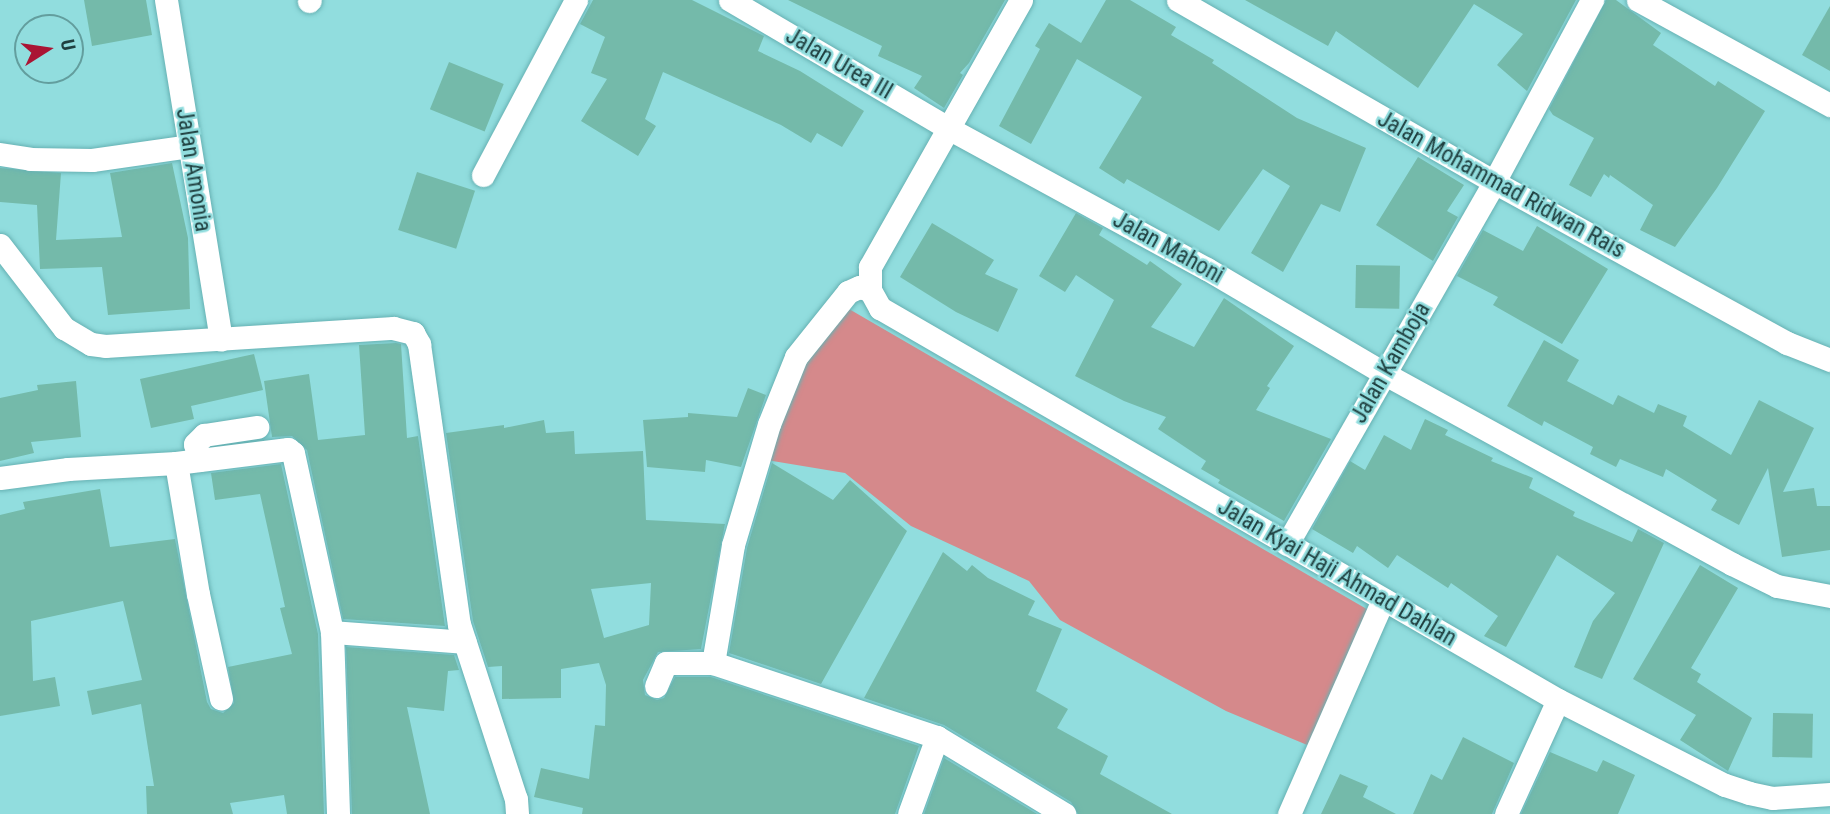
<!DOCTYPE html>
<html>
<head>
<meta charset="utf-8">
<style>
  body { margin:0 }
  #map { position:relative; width:1830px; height:814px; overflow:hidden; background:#91ddde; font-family:"Roboto Condensed",sans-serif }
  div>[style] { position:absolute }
  .green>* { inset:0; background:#d5898b }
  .building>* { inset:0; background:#74baaa; transform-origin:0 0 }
  .roads { filter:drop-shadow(0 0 2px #66b1b3) drop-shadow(0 0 2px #66b1b3) }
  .street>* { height:23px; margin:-11.5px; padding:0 11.5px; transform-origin:11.5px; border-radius:11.5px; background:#fff }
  span { translate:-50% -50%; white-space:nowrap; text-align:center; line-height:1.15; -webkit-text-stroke:5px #91ddde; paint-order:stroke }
  .street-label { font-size:23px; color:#1f3f3f }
  .north { position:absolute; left:14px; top:14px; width:70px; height:70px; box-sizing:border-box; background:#91ddde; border:2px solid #639e9e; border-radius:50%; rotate:78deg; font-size:19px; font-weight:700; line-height:28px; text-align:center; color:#1f3f3f }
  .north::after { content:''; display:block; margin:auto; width:24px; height:32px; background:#aa1434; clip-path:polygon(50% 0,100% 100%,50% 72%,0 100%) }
</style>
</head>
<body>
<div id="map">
  <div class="green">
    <i style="clip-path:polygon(849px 309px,1377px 615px,1312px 747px,1226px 711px,1060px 620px,1029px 581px,911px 526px,845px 473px,761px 459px,787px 379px,805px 366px,828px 318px)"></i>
  </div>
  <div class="building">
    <i style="clip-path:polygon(84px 0,146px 0,152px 35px,92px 46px)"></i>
    <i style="clip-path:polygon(593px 0,692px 0,764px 36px,758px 51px,800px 71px,864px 111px,842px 147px,817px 133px,811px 143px,781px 125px,663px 72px,645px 119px,656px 126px,638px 156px,581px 121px,607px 79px,591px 73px,605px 37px,580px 24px)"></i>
    <i style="clip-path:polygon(788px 0,1005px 0,969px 63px,960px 73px,963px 75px,944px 108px,914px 88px,922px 76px,878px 56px,882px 46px)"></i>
    <i style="clip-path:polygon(1106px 0,1130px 0,1176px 27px,1171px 35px,1214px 60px,1212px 63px,1297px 118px,1366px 148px,1340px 212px,1321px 204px,1283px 272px,1251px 253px,1290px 186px,1263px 169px,1219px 231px,1127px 179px,1124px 184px,1099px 168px,1142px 97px,1077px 59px,1031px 144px,999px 126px,1040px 49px,1035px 46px,1049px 23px,1081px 43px)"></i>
    <i style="clip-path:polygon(1245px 0,1576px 0,1527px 91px,1497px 65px,1523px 34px,1474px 4px,1418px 88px,1336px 31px,1328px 46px)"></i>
    <i style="clip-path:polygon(1606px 0,1616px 0,1661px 33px,1653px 45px,1715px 86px,1718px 81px,1765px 111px,1717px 188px,1675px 247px,1640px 230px,1653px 205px,1610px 175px,1609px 178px,1604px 174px,1591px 197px,1569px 185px,1594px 138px,1553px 115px,1549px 109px)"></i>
    <i style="clip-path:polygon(1830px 6px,1830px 71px,1802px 55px)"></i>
    <i style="left:449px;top:62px;width:59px;height:51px;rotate:22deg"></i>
    <i style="clip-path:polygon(1418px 157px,1464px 185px,1447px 211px,1458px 217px,1433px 261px,1376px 225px)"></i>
    <i style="clip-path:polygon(172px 163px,188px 238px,190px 309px,108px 315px,102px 267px,40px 269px,37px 205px,0 202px,0 168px,61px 173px,56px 240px,122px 237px,110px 173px)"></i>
    <i style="left:417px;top:172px;width:61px;height:61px;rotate:18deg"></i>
    <i style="clip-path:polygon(1076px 213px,1103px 228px,1099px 235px,1147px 265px,1150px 261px,1182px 284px,1151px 327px,1194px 347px,1224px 298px,1294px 346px,1267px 386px,1270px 388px,1256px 410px,1331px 439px,1284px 521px,1218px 483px,1220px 480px,1201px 469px,1206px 461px,1158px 429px,1166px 417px,1124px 401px,1075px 376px,1114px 300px,1076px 275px,1065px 292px,1039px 276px)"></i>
    <i style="clip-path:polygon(932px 223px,994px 260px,985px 274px,1018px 289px,998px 332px,956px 312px,900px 277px)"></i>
    <i style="clip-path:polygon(1537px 226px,1608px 269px,1562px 344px,1493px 305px,1498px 297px,1457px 276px,1483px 230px,1523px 251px)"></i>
    <i style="left:1356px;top:265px;width:44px;height:43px;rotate:1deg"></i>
    <i style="clip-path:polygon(1544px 340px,1579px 360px,1567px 381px,1613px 405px,1618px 395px,1654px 413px,1658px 404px,1687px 416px,1683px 426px,1731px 455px,1759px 400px,1814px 428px,1783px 492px,1814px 488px,1817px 506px,1830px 506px,1830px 550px,1782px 557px,1768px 468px,1739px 525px,1711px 510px,1717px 500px,1666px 469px,1663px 477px,1620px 459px,1616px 467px,1590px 454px,1593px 447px,1544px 421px,1542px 426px,1507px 406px)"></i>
    <i style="clip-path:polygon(396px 343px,401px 344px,407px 438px,418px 436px,445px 626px,343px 619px,307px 450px,292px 436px,272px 437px,264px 381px,309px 374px,318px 440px,365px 435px,359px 345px)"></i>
    <i style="clip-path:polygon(254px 354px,263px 390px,191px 406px,194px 419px,151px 428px,140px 379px)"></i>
    <i style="clip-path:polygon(76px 381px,81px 437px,31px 442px,34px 453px,0 461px,0 398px,38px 390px,37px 385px)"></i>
    <i style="clip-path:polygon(748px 388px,766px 395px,741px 467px,706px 460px,705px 472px,647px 467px,643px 420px,688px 417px,688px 413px,737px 417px)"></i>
    <i style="clip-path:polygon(1425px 419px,1448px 430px,1445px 435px,1493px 458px,1491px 461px,1533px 478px,1529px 488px,1575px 512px,1573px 516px,1632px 542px,1638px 529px,1664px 543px,1602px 679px,1574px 667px,1593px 621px,1615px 593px,1557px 555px,1506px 647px,1484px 636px,1498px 616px,1451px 583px,1448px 588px,1397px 555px,1388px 568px,1357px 546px,1353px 553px,1312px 529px,1350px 461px,1365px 470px,1384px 435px,1411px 450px)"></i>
    <i style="clip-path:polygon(evenodd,544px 420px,546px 433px,574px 431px,575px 454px,643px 451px,646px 520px,725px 524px,701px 649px,658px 652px,643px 680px,645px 695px,657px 700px,664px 698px,675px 677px,711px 677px,919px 746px,895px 814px,582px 814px,583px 808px,534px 797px,541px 768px,589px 779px,595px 725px,605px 726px,606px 685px,599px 663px,561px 669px,561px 698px,502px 699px,502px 666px,488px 667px,473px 621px,446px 433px,504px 425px,504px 428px,544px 420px,651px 583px,649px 625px,604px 638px,591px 589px,651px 583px)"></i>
    <i style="clip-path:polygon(772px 463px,833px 500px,850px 480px,907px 531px,821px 684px,729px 653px,747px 548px)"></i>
    <i style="clip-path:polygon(281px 464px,318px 634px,324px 814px,287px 814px,284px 795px,230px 803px,233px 814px,147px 814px,146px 786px,154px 786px,141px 704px,92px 715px,87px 691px,142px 680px,123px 601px,31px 621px,33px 681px,55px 677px,60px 706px,0 716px,0 515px,25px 509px,23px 502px,100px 489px,110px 547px,175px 539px,207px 702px,211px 709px,223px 713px,234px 703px,228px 667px,292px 654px,280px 608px,285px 607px,260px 494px,215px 500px,211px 473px)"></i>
    <i style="clip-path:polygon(943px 552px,967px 571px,972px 565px,988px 578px,1035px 601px,1028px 615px,1062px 629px,1036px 691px,1068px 709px,1057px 728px,1108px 756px,1100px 774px,1172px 814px,1078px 814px,1071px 802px,944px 725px,864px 698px)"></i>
    <i style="clip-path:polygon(1700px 565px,1738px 588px,1691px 668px,1701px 674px,1697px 682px,1752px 718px,1728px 771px,1680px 740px,1696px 715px,1633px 679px)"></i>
    <i style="clip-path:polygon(346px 647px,454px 655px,459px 670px,448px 671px,444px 711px,407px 707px,430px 814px,352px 814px)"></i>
    <i style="left:1773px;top:713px;width:40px;height:44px;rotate:1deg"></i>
    <i style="clip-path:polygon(1463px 737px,1514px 763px,1492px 814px,1413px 814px,1431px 774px,1442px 780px)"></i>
    <i style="clip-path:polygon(1550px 752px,1597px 772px,1603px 760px,1635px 775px,1618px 814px,1521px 814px)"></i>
    <i style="clip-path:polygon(944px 758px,1037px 814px,924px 814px)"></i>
    <i style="clip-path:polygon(1340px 774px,1368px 786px,1363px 797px,1396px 814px,1321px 814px)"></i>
  </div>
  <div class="roads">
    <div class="street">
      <i style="left:166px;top:0;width:344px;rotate:80.8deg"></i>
      <i style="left:730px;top:0;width:253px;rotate:30.4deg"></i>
      <i style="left:948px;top:128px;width:295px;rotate:28.6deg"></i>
      <i style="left:1207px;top:269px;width:207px;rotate:30.5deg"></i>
      <i style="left:1385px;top:374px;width:396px;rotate:28.7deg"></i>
      <i style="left:1732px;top:564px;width:50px;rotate:26.1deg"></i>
      <i style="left:1777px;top:586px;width:54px;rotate:10.7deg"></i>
      <i style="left:1021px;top:0;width:307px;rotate:119.5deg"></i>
      <i style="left:870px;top:267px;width:23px;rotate:90deg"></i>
      <i style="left:870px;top:290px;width:21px;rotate:61deg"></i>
      <i style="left:880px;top:308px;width:783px;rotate:30.04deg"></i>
      <i style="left:1558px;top:700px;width:187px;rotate:27deg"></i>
      <i style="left:1725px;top:785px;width:25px;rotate:18deg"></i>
      <i style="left:1749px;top:793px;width:24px;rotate:12deg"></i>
      <i style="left:1772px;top:798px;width:58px;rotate:-3.9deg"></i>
      <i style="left:1178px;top:0;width:365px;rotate:29.9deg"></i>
      <i style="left:1494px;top:182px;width:334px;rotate:28.8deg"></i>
      <i style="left:1787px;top:343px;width:46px;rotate:21.6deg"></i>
      <i style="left:1638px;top:0;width:219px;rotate:28.7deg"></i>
      <i style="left:309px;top:1px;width:1px;rotate:-45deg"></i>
      <i style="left:0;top:154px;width:30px;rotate:9deg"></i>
      <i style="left:30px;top:159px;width:62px;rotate:0.9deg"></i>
      <i style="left:92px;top:160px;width:98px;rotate:-8.2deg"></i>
      <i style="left:483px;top:175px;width:198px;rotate:-62deg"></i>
      <i style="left:0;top:245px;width:105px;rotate:52.4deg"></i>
      <i style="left:64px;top:328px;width:31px;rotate:31deg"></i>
      <i style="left:91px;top:344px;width:14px;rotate:8deg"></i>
      <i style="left:105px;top:346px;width:289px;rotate:-3.6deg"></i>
      <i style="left:393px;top:328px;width:21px;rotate:14deg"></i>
      <i style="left:413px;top:333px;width:13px;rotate:61deg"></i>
      <i style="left:419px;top:344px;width:283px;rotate:81.9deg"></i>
      <i style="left:459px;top:624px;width:184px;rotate:72deg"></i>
      <i style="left:516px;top:799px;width:15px;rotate:86deg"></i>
      <i style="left:870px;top:290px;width:11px;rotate:-165deg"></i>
      <i style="left:859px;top:287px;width:12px;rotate:156deg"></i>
      <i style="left:848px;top:292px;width:83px;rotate:128.7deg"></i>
      <i style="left:796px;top:357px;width:72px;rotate:111.9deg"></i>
      <i style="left:769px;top:424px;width:126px;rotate:106.6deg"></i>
      <i style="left:733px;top:545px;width:120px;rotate:99.6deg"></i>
      <i style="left:713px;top:663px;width:236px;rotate:18.3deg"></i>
      <i style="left:199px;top:460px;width:16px;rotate:-104deg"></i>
      <i style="left:195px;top:444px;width:13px;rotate:-45deg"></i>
      <i style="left:204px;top:435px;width:54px;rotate:-8.6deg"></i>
      <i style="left:176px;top:463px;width:113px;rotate:-7.1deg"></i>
      <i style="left:288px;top:449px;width:6px;rotate:39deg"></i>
      <i style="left:293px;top:453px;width:183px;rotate:77.7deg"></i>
      <i style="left:332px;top:632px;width:182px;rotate:88.1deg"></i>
      <i style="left:0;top:478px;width:69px;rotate:-7.5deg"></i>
      <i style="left:68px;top:469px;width:108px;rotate:-3.2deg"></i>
      <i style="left:176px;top:463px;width:133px;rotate:80.5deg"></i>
      <i style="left:198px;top:594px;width:107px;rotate:77.6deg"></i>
      <i style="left:1287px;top:544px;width:417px;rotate:-60.2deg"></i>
      <i style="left:1494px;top:182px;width:207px;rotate:-61.7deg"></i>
      <i style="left:332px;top:632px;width:133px;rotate:4.3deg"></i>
      <i style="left:656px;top:686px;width:25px;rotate:-67deg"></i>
      <i style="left:666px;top:663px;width:47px"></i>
      <i style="left:909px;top:814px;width:82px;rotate:-70deg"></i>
      <i style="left:937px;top:737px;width:149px;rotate:31.2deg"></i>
      <i style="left:1289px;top:814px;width:234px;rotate:-66.3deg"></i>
      <i style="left:1506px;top:814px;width:125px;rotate:-65.5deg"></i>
    </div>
  </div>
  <div class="street-label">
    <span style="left:839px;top:64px;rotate:30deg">Jalan Urea III</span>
    <span style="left:193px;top:170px;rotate:81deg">Jalan Amonia</span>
    <span style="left:1501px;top:185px;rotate:29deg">Jalan Mohammad Ridwan Rais</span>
    <span style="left:1168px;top:248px;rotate:29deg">Jalan Mahoni</span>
    <span style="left:1391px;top:363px;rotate:-60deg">Jalan Kamboja</span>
    <span style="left:1337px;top:573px;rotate:30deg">Jalan Kyai Haji Ahmad Dahlan</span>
  </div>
  <div class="north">U</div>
</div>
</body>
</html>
